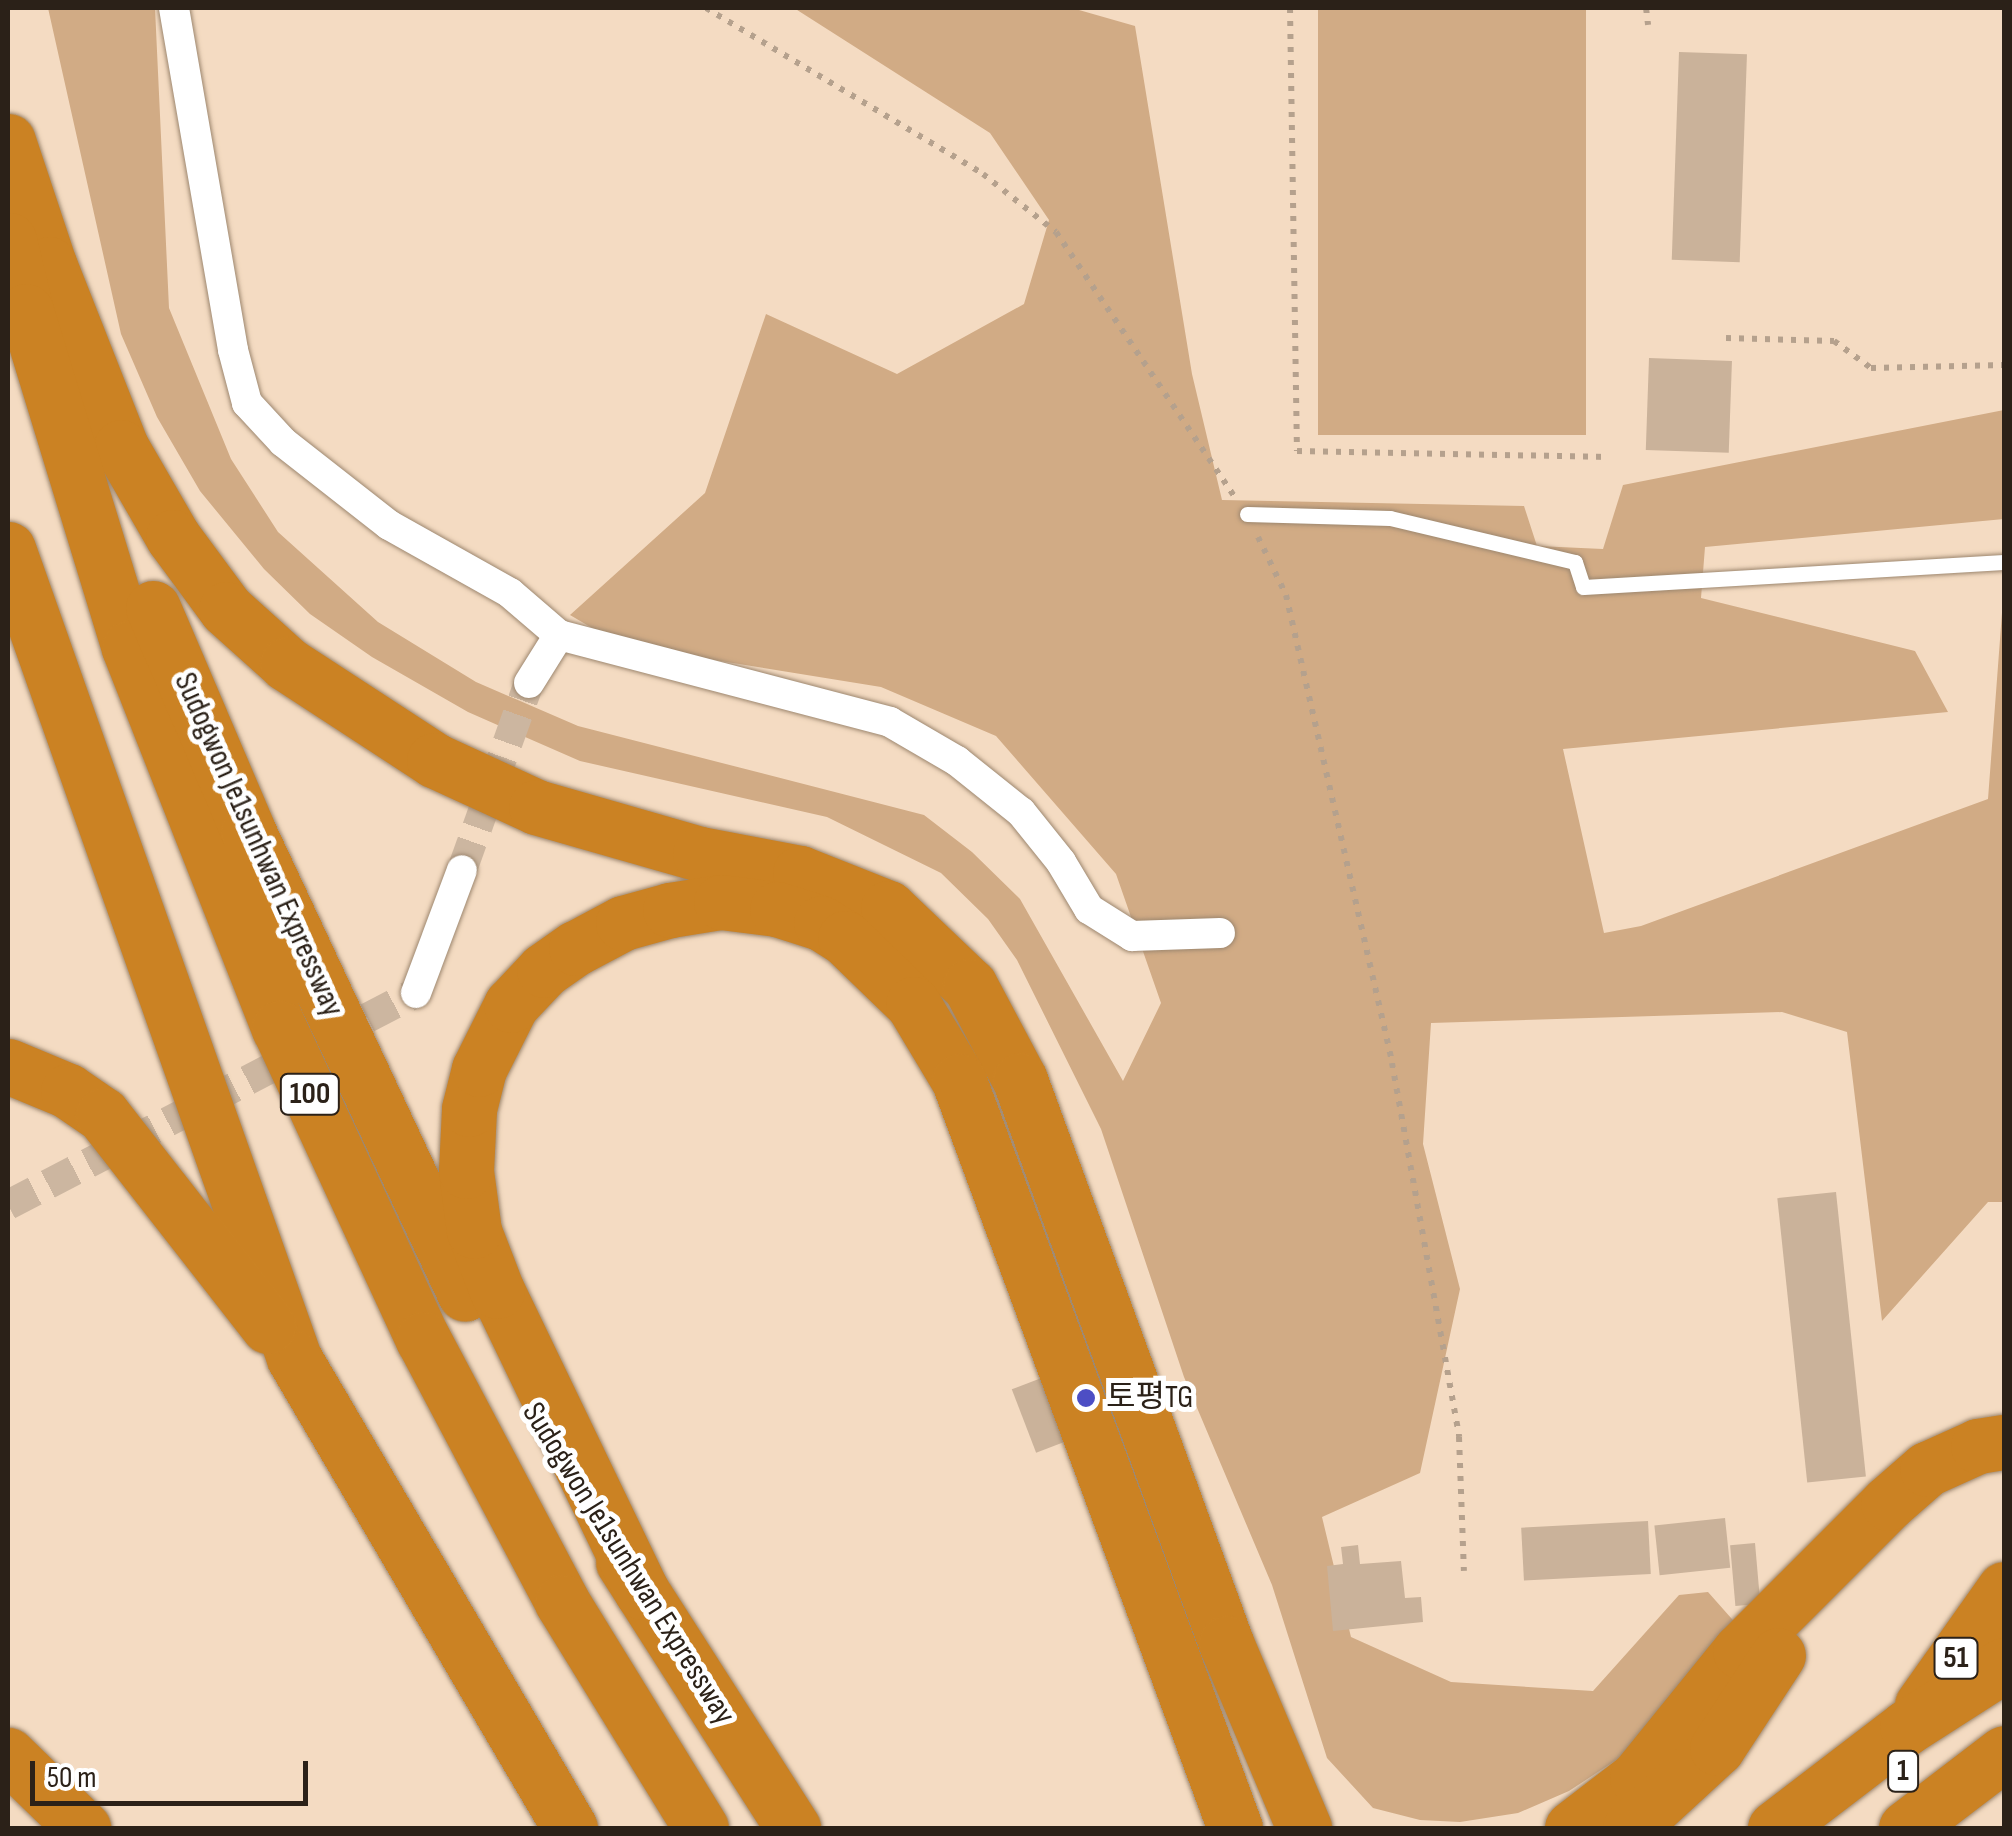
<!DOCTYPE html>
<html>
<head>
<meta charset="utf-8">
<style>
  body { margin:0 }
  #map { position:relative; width:2012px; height:1836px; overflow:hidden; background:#f4dbc2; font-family:"Sofia Sans Condensed","Noto Sans KR",sans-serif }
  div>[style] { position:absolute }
  .green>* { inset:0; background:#d1ab85; transform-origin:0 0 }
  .building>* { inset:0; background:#cab29a; transform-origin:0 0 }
  .street-tunnel>* { height:30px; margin-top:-15px; transform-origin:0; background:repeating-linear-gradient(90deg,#ccb6a0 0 30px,transparent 0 45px) }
  .path>* { height:6px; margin-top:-3px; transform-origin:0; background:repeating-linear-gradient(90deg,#b5a18d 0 5px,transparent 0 13px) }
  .roads { filter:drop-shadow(0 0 2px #9d876f) drop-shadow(0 0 2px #9d876f) }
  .lane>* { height:15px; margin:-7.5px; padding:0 7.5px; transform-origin:7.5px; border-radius:7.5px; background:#fff }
  .street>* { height:30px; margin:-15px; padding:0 15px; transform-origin:15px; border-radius:15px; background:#fff }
  .highway>* { height:55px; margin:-27.5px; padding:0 27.5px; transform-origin:27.5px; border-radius:27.5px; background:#cb8223 }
  .dots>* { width:28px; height:28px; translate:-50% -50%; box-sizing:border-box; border:5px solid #fff; border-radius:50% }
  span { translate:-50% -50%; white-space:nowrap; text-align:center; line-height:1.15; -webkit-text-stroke:10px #fff; paint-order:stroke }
  .shield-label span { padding:2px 8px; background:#fff; border:2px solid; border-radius:8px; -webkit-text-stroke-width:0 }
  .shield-label { font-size:30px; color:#2b2118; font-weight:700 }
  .street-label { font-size:32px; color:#2b2118 }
  .poi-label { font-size:32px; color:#2b2118 }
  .left { translate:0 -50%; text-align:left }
  .frame { position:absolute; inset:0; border:10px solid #2b2118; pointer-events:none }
  .scale { position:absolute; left:30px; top:1761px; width:278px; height:45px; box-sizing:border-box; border:5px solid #2b2118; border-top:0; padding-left:12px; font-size:30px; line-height:35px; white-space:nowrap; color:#2b2118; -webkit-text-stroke:8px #fff; paint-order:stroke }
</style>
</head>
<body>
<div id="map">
  <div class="green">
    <i style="clip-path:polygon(48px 8px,155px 8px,169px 308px,231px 459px,278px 532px,378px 622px,476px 682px,578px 726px,924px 815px,972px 852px,1020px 899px,1123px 1081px,1161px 1003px,1116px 874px,996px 736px,881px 687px,621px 645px,570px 615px,705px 493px,766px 314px,897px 374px,1024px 304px,1049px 220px,990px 133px,794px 8px,1072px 8px,1135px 26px,1192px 374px,1222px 500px,1524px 506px,1537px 546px,1603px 549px,1623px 485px,2004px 410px,2004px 519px,1705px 547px,1701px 598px,1915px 651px,1948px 712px,1563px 749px,1604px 933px,1641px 926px,1988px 799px,2004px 586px,2004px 1202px,1988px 1202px,1882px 1321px,1847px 1032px,1782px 1012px,1431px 1023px,1423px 1144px,1460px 1289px,1420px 1473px,1322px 1517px,1351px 1637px,1451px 1682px,1593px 1691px,1679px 1595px,1708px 1592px,1739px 1627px,1633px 1749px,1569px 1791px,1518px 1813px,1460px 1822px,1420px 1820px,1373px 1808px,1327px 1758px,1272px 1585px,1184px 1377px,1101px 1129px,1017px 960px,988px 919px,941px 873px,827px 817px,580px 761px,468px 712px,372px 657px,310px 614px,264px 569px,200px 491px,157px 417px,121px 334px)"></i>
    <i style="left:1318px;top:8px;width:268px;height:427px"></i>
  </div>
  <div class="building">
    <i style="left:1679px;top:52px;width:68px;height:208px;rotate:2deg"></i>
    <i style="left:1649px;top:358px;width:83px;height:92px;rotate:2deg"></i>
    <i style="left:1836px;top:1192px;width:286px;height:59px;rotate:84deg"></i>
    <i style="left:1135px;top:1342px;width:68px;height:132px;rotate:69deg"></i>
    <i style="left:1725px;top:1518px;width:50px;height:71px;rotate:84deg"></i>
    <i style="left:1648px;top:1521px;width:53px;height:127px;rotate:87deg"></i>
    <i style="left:1755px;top:1543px;width:61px;height:25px;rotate:85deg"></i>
    <i style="clip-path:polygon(1358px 1545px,1360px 1564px,1401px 1561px,1405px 1598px,1421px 1597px,1423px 1622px,1333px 1631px,1327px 1566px,1343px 1564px,1341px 1547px)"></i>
  </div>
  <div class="street-tunnel">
    <i style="left:462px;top:870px;width:199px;rotate:-70.3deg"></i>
    <i style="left:8px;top:1205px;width:460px;rotate:-27.5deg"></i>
  </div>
  <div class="path">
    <i style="left:706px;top:8px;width:323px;rotate:30.9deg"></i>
    <i style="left:983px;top:174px;width:93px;rotate:38.5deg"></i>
    <i style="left:1056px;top:232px;width:318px;rotate:56deg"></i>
    <i style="left:1290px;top:8px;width:443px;rotate:89.1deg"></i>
    <i style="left:1297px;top:451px;width:312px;rotate:1.1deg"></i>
    <i style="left:1646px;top:8px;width:17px;rotate:83deg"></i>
    <i style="left:1726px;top:338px;width:108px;rotate:1.6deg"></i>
    <i style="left:1834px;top:341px;width:46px;rotate:36.1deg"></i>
    <i style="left:1871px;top:368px;width:133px;rotate:-1.3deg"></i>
    <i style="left:1258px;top:537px;width:64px;rotate:64.2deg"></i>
    <i style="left:1286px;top:595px;width:480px;rotate:77.2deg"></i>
    <i style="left:1392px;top:1063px;width:380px;rotate:79.8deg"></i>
    <i style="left:1459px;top:1437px;width:134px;rotate:87.9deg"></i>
  </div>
  <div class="roads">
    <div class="lane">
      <i style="left:1247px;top:514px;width:143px;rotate:1.6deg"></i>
      <i style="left:1390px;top:518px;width:190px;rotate:13.4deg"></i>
      <i style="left:1575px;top:562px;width:26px;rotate:72deg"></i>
      <i style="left:1583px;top:587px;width:422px;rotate:-3.4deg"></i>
    </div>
    <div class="street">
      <i style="left:174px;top:8px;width:347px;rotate:80.2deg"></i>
      <i style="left:233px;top:350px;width:55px;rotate:75.2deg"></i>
      <i style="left:247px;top:403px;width:53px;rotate:47.3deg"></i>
      <i style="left:283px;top:442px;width:135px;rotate:38.1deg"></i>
      <i style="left:389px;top:525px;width:139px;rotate:29.3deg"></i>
      <i style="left:510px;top:593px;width:65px;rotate:40.6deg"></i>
      <i style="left:559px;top:635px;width:342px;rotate:14.7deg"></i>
      <i style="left:890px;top:722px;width:78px;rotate:30.2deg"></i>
      <i style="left:957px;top:761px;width:82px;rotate:38.6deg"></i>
      <i style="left:1021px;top:812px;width:64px;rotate:51.3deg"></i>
      <i style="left:1061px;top:862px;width:55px;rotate:59.2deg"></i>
      <i style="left:1089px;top:909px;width:51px;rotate:32.1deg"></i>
      <i style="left:1132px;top:936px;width:88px;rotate:-2deg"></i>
      <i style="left:529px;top:683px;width:57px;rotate:-58deg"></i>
      <i style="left:416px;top:993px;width:131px;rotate:-69.5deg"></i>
    </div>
    <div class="highway">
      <i style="left:8px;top:141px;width:130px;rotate:71.6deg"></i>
      <i style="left:49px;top:264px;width:197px;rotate:68.5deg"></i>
      <i style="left:121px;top:447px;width:104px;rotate:60deg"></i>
      <i style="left:173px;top:537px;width:89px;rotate:53.6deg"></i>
      <i style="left:226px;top:609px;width:82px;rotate:42deg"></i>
      <i style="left:287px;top:664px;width:176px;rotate:33.1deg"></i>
      <i style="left:434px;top:760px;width:112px;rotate:24.7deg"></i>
      <i style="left:536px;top:807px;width:171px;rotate:16deg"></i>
      <i style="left:700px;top:854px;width:102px;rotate:10.8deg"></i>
      <i style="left:800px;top:873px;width:95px;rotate:21.7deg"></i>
      <i style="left:888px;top:908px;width:113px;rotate:43.6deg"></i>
      <i style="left:970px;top:986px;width:106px;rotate:62deg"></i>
      <i style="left:1020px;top:1080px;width:600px;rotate:69.9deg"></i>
      <i style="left:1226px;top:1643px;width:201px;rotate:67.1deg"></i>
      <i style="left:9px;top:240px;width:73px;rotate:76.5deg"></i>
      <i style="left:26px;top:311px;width:352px;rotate:73deg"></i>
      <i style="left:129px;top:648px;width:409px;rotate:68.5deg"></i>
      <i style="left:279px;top:1028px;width:343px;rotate:65.2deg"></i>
      <i style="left:423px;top:1339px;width:297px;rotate:62.1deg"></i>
      <i style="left:562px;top:1602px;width:265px;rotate:58.4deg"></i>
      <i style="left:8px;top:549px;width:858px;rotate:70.53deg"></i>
      <i style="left:294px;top:1358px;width:545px;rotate:59.58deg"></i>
      <i style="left:153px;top:608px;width:242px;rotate:66.9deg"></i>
      <i style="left:248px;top:831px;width:511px;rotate:64.89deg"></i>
      <i style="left:8px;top:1066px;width:65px;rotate:22.6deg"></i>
      <i style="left:68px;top:1091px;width:42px;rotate:34.4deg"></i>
      <i style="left:103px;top:1115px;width:268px;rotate:52deg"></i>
      <i style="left:623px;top:1562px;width:316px;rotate:57.4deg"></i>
      <i style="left:642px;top:1592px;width:334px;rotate:-115.7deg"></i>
      <i style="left:497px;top:1291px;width:64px;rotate:-111deg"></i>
      <i style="left:474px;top:1231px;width:61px;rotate:-97.6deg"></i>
      <i style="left:466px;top:1171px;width:62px;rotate:-87.2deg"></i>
      <i style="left:469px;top:1109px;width:41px;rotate:-76deg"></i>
      <i style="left:479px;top:1069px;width:72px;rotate:-63.4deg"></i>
      <i style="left:511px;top:1005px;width:48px;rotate:-46.7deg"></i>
      <i style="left:544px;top:970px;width:39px;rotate:-35deg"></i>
      <i style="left:576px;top:948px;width:53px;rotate:-28deg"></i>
      <i style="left:623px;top:923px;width:49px;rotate:-15.5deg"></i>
      <i style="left:670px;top:910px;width:52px;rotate:-8.9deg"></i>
      <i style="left:721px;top:902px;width:56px;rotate:7.1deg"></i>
      <i style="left:777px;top:909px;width:46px;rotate:17.7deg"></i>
      <i style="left:821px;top:923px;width:28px;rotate:32deg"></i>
      <i style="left:845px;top:938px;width:95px;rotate:44.1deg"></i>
      <i style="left:913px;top:1004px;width:90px;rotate:59.1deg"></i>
      <i style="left:959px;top:1081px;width:796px;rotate:69.72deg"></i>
      <i style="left:1922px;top:1705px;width:142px;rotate:-54.7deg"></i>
      <i style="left:8px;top:1755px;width:105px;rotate:44.2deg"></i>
      <i style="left:1572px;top:1828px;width:82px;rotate:-37.6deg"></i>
      <i style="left:1637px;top:1778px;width:164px;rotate:-51deg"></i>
      <i style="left:1740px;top:1651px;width:209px;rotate:-45deg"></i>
      <i style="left:1888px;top:1503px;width:52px;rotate:-41.1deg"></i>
      <i style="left:1927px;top:1469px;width:56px;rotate:-24.3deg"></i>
      <i style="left:1978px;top:1446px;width:26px;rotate:-9deg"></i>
      <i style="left:1630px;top:1828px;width:118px;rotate:-42.6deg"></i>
      <i style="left:1717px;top:1748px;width:111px;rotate:-56.7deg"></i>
      <i style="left:1775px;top:1828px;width:166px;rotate:-37.4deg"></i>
      <i style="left:1907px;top:1727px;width:115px;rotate:-32.6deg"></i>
      <i style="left:1906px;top:1828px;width:123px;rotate:-37.4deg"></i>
    </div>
  </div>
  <div class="dots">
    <i style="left:1086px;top:1398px;background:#4d4ec4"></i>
  </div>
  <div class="shield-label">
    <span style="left:310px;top:1094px">100</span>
    <span style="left:1956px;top:1658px">51</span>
    <span style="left:1903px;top:1771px">1</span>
  </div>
  <div class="street-label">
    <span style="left:258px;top:845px;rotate:66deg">Sudogwon Je1sunhwan Expressway</span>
    <span style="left:628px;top:1564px;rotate:58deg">Sudogwon Je1sunhwan Expressway</span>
  </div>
  <div class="poi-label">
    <span class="left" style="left:1106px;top:1398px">토평TG</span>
  </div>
  <div class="frame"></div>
  <div class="scale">50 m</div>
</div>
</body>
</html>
